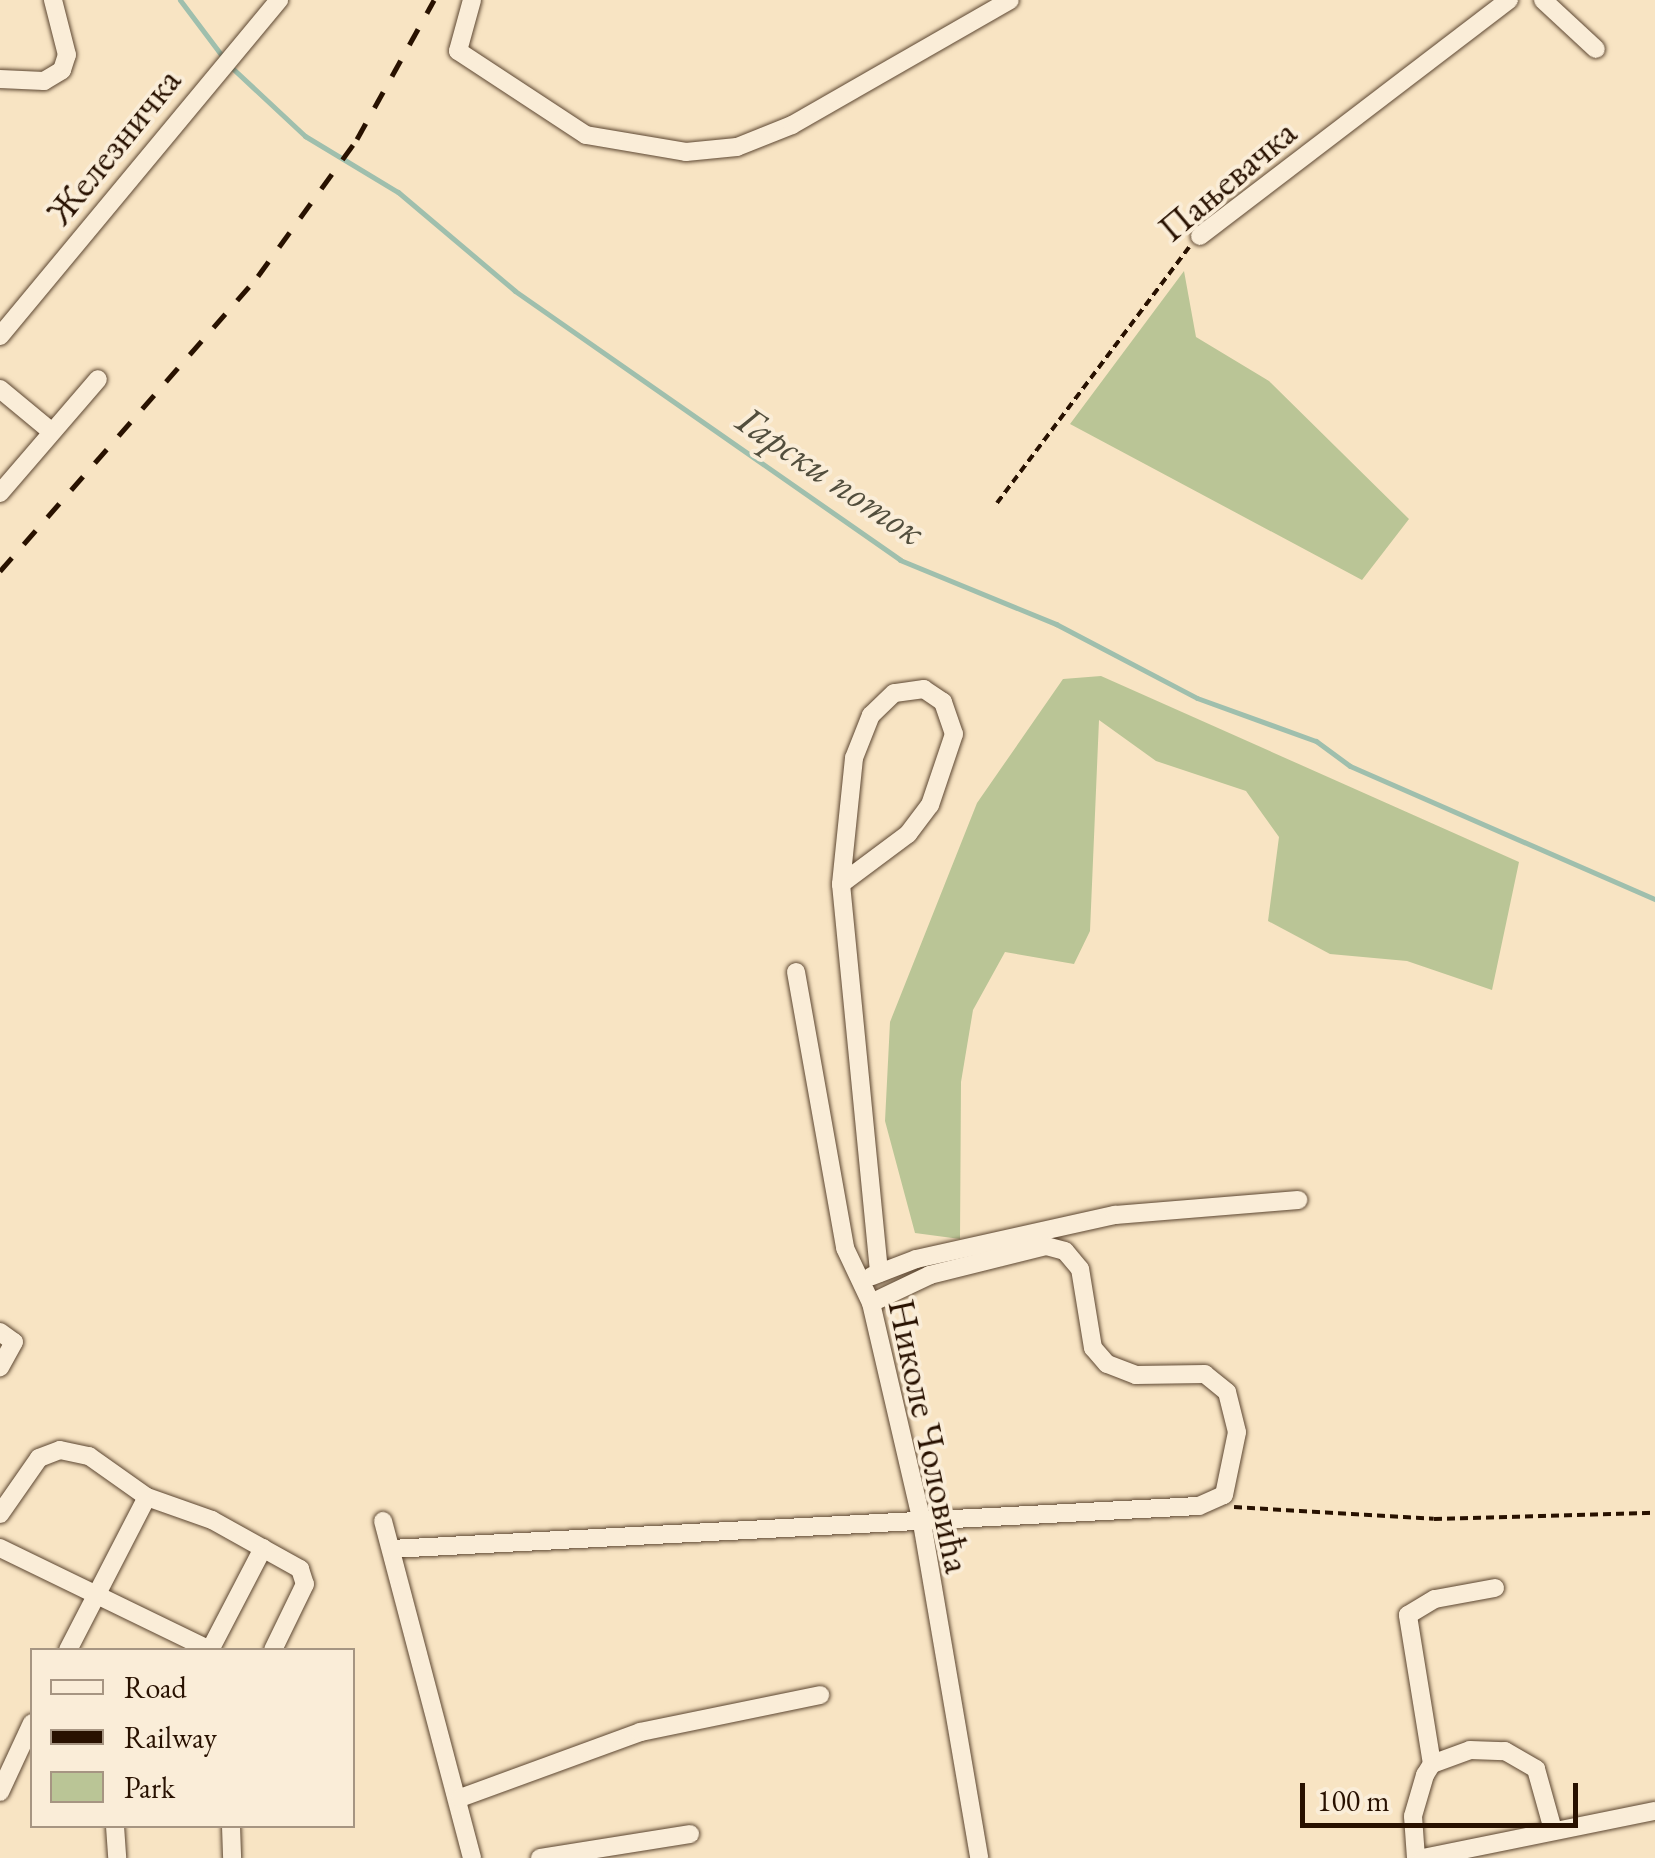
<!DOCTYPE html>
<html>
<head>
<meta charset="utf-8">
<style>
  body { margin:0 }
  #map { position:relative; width:1655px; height:1858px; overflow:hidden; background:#f8e4c3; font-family:"EB Garamond",serif }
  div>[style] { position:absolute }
  .green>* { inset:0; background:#bac596 }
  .stream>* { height:5px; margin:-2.5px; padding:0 2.5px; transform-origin:2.5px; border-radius:2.5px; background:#9fbfad }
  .path>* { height:4px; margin-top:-2px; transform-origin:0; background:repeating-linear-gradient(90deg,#281100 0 8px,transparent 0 13px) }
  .roads { filter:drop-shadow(0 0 2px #5c4631) drop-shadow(0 0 2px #5c4631) }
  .minor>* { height:18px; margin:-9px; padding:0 9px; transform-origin:9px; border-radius:9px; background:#faedd8 }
  .rail>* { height:5px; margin-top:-2.5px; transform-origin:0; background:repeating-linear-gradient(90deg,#281100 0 18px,transparent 0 36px) }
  span { translate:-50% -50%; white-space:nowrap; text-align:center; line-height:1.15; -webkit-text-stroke:8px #faedd8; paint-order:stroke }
  .street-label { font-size:38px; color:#281100 }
  .water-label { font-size:40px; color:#524e3d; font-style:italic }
  .legend { position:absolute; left:30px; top:1648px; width:325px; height:180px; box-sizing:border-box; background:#faedd8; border:2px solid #a69582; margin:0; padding:12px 18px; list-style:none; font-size:30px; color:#281100 }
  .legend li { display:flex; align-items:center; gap:20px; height:50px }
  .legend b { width:50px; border:2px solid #a69582 }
  .scale { position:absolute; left:1300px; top:1783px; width:278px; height:45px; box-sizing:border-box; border:5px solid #281100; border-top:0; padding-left:12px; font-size:30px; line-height:35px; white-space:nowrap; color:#281100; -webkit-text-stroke:8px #faedd8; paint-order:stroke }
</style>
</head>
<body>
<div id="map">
  <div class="green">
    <i style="clip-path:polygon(1184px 271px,1196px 337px,1269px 381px,1409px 519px,1362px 580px,1070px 424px)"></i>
    <i style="clip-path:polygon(1101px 676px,1519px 862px,1492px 990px,1407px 961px,1330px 954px,1268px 921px,1279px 837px,1246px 791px,1156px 761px,1099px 720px,1090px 931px,1074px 964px,1005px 952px,973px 1010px,961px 1082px,960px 1239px,915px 1233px,885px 1121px,890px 1022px,977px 803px,1063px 679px)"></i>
  </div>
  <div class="stream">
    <i style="left:180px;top:0;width:71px;rotate:53deg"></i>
    <i style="left:230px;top:66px;width:103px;rotate:43deg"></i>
    <i style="left:305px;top:136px;width:109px;rotate:31.1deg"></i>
    <i style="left:398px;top:192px;width:153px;rotate:40.2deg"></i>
    <i style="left:515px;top:291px;width:470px;rotate:34.9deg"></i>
    <i style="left:900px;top:560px;width:169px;rotate:22.3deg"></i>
    <i style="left:1056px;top:624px;width:159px;rotate:27.7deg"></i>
    <i style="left:1197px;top:698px;width:127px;rotate:19.9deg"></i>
    <i style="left:1316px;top:741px;width:42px;rotate:36.3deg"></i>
    <i style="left:1350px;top:766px;width:333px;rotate:23.6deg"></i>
  </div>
  <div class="path">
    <i style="left:997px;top:503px;width:320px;rotate:-53.1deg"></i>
    <i style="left:1234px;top:1507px;width:200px;rotate:3.4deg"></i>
    <i style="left:1434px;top:1519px;width:221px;rotate:-1.6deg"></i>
  </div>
  <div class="roads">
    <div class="minor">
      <i style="left:472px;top:0;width:53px;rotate:105.4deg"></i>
      <i style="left:458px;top:51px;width:153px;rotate:33.3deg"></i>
      <i style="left:586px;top:135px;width:101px;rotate:9.6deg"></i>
      <i style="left:686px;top:152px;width:51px;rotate:-5.6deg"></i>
      <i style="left:737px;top:147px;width:59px;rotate:-21.8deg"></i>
      <i style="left:792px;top:125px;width:251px;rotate:-29.8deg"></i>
      <i style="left:1543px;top:0;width:72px;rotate:42.8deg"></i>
      <i style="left:0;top:79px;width:44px;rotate:2.6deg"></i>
      <i style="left:44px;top:81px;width:21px;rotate:-31deg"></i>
      <i style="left:62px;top:70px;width:16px;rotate:-72deg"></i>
      <i style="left:67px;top:55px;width:57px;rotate:-104.3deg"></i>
      <i style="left:1200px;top:236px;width:389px;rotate:-37.4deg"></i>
      <i style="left:0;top:336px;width:437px;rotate:-50.3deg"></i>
      <i style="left:0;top:389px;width:67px;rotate:39.6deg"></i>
      <i style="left:0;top:493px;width:150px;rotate:-49.3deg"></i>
      <i style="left:841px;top:884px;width:84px;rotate:-36.7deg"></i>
      <i style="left:908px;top:834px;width:36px;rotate:-53deg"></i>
      <i style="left:930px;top:805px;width:75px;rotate:-71.3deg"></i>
      <i style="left:954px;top:734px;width:34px;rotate:-109deg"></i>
      <i style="left:943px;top:702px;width:23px;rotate:-146deg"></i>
      <i style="left:924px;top:689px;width:30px;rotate:172deg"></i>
      <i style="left:894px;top:693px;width:32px;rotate:136deg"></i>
      <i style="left:871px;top:715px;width:46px;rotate:111.6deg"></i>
      <i style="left:854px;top:758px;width:127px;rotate:95.9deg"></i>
      <i style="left:841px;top:884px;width:391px;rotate:84.4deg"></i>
      <i style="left:796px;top:972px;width:280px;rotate:79.9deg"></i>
      <i style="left:845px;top:1248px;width:61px;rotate:64.7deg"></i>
      <i style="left:871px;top:1303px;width:226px;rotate:76.9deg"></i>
      <i style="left:922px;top:1523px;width:340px;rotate:80.3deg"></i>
      <i style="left:872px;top:1276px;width:47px;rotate:-21.1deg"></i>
      <i style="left:916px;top:1259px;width:204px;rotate:-12.5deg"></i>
      <i style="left:1115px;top:1215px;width:184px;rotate:-4.7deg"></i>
      <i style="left:0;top:1332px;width:17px;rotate:36deg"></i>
      <i style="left:14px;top:1342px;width:29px;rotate:119deg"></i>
      <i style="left:0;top:1514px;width:68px;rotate:-55.1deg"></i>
      <i style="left:39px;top:1458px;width:22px;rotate:-21deg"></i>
      <i style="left:60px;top:1450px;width:30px;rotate:12deg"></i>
      <i style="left:89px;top:1456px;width:71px;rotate:35.3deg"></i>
      <i style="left:147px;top:1497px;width:69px;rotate:19.5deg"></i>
      <i style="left:212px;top:1520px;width:101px;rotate:29.1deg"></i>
      <i style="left:300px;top:1569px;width:16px;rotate:72deg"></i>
      <i style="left:305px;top:1584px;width:73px;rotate:115.9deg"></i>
      <i style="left:383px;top:1521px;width:349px;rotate:75.2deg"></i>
      <i style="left:0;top:1548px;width:233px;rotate:25.9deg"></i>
      <i style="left:391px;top:1549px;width:809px;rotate:-3.05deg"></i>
      <i style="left:1199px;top:1506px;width:27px;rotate:-24deg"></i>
      <i style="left:1224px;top:1495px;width:64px;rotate:-78.3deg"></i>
      <i style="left:1237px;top:1432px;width:41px;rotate:-104deg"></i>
      <i style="left:1227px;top:1392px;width:28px;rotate:-141deg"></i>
      <i style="left:1205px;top:1374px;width:69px;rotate:179.2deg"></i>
      <i style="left:1136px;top:1375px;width:31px;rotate:-159deg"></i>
      <i style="left:1107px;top:1364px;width:21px;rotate:-131deg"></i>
      <i style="left:1093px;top:1348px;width:80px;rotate:-99.3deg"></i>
      <i style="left:1080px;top:1269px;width:23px;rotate:-130deg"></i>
      <i style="left:1065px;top:1251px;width:20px;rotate:-165deg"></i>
      <i style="left:1046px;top:1246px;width:120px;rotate:166deg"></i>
      <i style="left:930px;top:1275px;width:65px;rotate:154.6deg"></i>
      <i style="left:68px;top:1650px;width:172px;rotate:-62.7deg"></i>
      <i style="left:210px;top:1650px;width:115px;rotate:-62.5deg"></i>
      <i style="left:1432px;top:1764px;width:151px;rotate:-99.2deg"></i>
      <i style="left:1408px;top:1615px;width:31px;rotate:-31deg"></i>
      <i style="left:1435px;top:1599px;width:61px;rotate:-10.4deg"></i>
      <i style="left:0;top:1792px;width:76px;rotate:-65.1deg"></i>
      <i style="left:460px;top:1798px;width:192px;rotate:-20.1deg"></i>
      <i style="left:640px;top:1732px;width:184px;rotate:-11.6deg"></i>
      <i style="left:115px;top:1826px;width:32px;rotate:86deg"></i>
      <i style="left:231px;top:1826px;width:32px;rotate:88deg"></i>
      <i style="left:540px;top:1858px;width:152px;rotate:-9.1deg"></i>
      <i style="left:1416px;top:1858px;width:42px;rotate:-94.1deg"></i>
      <i style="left:1413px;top:1816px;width:43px;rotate:-73.7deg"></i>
      <i style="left:1425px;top:1775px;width:13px;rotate:-58deg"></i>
      <i style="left:1432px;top:1764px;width:40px;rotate:-20.2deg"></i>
      <i style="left:1470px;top:1750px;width:35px;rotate:2deg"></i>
      <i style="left:1505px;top:1751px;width:36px;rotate:30deg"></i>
      <i style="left:1536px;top:1769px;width:63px;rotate:74.4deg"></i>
      <i style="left:1423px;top:1858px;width:237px;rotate:-11.5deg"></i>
    </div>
  </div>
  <div class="rail">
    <i style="left:0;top:571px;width:392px;rotate:-48.8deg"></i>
    <i style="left:258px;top:276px;width:169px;rotate:-54.1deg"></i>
    <i style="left:357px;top:139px;width:159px;rotate:-61deg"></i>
  </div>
  <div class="street-label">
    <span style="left:113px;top:146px;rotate:-51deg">Железничка</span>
    <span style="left:1227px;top:180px;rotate:-40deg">Пањевачка</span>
    <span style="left:930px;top:1436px;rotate:78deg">Николе Чоловића</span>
  </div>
  <div class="water-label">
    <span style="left:831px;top:475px;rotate:34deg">Гарски поток</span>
  </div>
  <ul class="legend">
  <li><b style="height:12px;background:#faedd8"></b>Road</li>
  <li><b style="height:12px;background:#281100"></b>Railway</li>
  <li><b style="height:28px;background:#bac596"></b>Park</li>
  </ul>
  <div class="scale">100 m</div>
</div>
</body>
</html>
